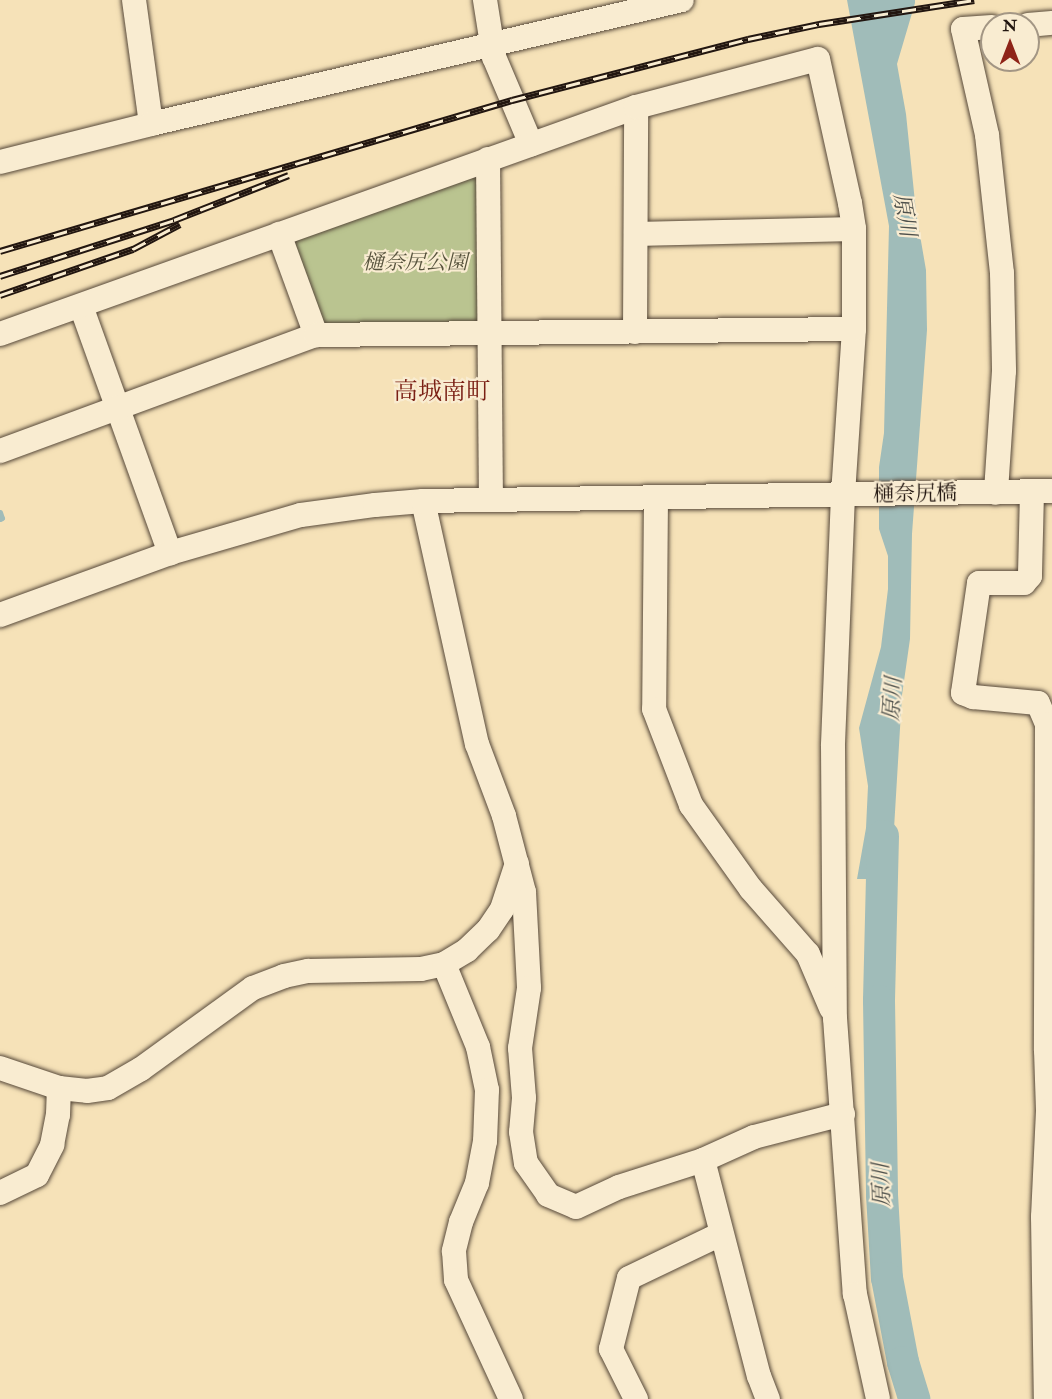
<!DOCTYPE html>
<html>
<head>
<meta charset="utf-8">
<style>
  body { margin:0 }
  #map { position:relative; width:1052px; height:1399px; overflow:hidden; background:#f6e2b8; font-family:"IM FELL Double Pica","Noto Serif JP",serif }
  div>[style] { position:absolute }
  .green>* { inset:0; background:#bac490 }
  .water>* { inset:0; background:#a0bcb9 }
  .stream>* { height:5px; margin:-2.5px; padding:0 2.5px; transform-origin:2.5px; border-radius:2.5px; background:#a0bcb9 }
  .river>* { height:32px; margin:-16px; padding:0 16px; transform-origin:16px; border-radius:16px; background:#a0bcb9 }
  .roads { filter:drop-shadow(0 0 2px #57493a) drop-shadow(0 0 2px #57493a) }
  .minor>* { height:24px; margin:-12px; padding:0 12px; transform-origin:12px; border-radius:12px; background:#f9ecd1 }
  .rail>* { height:7px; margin-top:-3.5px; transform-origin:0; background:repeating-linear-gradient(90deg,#f9ecd1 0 14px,#221610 0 28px); box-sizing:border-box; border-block:2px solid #221610 }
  span { translate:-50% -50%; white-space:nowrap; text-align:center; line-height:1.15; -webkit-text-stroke:4.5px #f9ecd1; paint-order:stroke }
  .park-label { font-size:21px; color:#57533d; font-style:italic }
  .street-label { font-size:21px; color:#221610 }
  .water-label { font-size:22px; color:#4e504b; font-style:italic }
  .quarter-label { font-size:24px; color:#7a1f14 }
  .north { position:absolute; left:980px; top:12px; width:60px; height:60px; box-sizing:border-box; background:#f9ecd1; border:2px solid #a39684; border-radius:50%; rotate:0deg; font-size:16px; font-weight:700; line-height:24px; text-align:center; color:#221610 }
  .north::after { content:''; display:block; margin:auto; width:21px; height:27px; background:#8f2418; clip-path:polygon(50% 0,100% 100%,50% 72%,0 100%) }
</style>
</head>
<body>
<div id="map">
  <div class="green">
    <i style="clip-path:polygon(476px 173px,481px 177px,480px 319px,473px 326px,327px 327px,319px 321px,292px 246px,296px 238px)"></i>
  </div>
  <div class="water">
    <i style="clip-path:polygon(847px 0,915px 0,915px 3px,897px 64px,906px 114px,916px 212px,926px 270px,927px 330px,912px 534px,910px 639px,902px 695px,891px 879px,857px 879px,866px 828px,868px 786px,859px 728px,881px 647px,888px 589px,888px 556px,879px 529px,879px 467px,884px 433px,889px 226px)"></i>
  </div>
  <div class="stream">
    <i style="left:0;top:512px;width:6px;rotate:72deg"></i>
    <i style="left:2px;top:518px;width:2px;rotate:153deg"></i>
  </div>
  <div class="river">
    <i style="left:883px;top:836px;width:165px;rotate:91.4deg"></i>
    <i style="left:879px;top:1001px;width:194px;rotate:89.1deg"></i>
    <i style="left:882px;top:1195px;width:83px;rotate:86.6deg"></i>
    <i style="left:887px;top:1278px;width:86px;rotate:79.2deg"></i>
    <i style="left:903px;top:1362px;width:39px;rotate:73deg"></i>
  </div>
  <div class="roads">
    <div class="minor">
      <i style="left:134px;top:0;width:125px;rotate:82.2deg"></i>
      <i style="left:485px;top:0;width:58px;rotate:81deg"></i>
      <i style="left:494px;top:57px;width:95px;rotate:67deg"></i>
      <i style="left:1028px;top:25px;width:24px;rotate:-5deg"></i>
      <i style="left:992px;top:27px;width:29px;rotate:176deg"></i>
      <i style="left:963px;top:29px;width:109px;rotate:77.2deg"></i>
      <i style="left:987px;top:135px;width:139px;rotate:83.8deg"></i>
      <i style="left:1002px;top:273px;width:98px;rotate:88.8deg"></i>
      <i style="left:1004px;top:371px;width:122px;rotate:93.8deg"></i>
      <i style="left:488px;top:159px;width:341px;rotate:89.5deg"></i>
      <i style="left:0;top:162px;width:156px;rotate:-14.1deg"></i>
      <i style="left:151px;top:124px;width:545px;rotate:-13.14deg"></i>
      <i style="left:279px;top:234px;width:108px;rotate:69.9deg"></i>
      <i style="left:636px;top:234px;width:218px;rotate:-1.3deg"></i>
      <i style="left:81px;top:306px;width:263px;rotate:70.2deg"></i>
      <i style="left:635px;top:332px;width:225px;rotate:-89.7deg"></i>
      <i style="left:0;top:334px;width:675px;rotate:-19.64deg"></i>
      <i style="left:636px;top:107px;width:188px;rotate:-14.8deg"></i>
      <i style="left:818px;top:59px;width:148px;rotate:77.5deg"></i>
      <i style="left:850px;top:203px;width:26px;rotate:81deg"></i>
      <i style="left:854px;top:229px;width:100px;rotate:90deg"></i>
      <i style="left:854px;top:329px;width:166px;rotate:93.8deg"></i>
      <i style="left:843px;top:495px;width:251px;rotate:92.3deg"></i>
      <i style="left:833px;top:746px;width:272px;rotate:89.6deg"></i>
      <i style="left:835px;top:1018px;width:277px;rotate:85.9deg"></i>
      <i style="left:855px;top:1294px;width:107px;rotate:77.6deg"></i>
      <i style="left:0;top:451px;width:337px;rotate:-20.2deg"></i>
      <i style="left:316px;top:335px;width:538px;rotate:-0.64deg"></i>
      <i style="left:1032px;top:492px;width:84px;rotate:91.4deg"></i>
      <i style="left:1030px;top:576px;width:9px;rotate:131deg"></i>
      <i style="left:1024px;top:583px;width:45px;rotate:180deg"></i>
      <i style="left:979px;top:583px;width:111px;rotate:98.3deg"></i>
      <i style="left:963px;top:693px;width:11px;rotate:22deg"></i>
      <i style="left:973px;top:697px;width:65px;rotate:5.3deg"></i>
      <i style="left:1038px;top:703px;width:23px;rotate:67deg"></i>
      <i style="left:1047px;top:724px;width:326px;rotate:90.2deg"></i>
      <i style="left:1046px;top:1050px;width:61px;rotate:88.1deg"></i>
      <i style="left:1048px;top:1111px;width:106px;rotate:92.7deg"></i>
      <i style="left:1043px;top:1217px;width:182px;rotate:89.1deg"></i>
      <i style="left:656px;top:498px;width:211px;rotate:90.5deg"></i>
      <i style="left:654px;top:709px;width:103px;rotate:68.9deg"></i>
      <i style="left:691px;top:805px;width:103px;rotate:54.5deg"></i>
      <i style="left:751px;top:889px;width:86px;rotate:48.8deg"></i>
      <i style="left:808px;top:954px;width:59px;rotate:66.9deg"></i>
      <i style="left:423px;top:501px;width:249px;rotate:77.5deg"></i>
      <i style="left:477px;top:744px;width:77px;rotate:69.4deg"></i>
      <i style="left:504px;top:816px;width:79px;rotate:75.3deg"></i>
      <i style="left:524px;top:892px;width:96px;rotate:87deg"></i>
      <i style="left:529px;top:988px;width:61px;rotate:98.5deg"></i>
      <i style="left:520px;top:1048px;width:50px;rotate:85.4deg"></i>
      <i style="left:524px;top:1098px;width:34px;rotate:95deg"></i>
      <i style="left:521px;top:1132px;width:31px;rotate:81deg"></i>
      <i style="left:526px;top:1163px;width:39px;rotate:55deg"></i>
      <i style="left:548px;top:1195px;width:30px;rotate:23deg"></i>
      <i style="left:576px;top:1207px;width:47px;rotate:-24.9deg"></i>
      <i style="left:619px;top:1187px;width:88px;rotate:-17.8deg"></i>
      <i style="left:703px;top:1160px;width:56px;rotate:-24.3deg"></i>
      <i style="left:754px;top:1137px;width:92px;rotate:-14.5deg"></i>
      <i style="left:0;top:615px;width:181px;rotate:-20deg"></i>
      <i style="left:170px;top:553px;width:136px;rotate:-16.2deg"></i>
      <i style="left:301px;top:515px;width:75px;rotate:-7.7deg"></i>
      <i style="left:375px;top:505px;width:48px;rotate:-4.8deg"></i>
      <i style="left:423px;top:501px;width:629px;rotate:-0.91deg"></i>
      <i style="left:444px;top:964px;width:90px;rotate:67.7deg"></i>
      <i style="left:478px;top:1047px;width:44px;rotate:78.2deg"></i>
      <i style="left:487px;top:1090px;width:51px;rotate:92.2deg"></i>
      <i style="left:485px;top:1141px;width:43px;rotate:100.8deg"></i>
      <i style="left:477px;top:1183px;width:42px;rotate:112.3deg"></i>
      <i style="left:461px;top:1222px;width:30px;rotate:104deg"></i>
      <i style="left:454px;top:1251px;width:29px;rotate:86deg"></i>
      <i style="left:456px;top:1280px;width:131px;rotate:65.2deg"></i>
      <i style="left:0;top:1068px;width:62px;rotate:18.7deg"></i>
      <i style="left:59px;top:1088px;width:28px;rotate:6deg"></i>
      <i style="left:87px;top:1091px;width:21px;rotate:-8deg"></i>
      <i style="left:108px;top:1088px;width:38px;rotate:-30deg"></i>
      <i style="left:141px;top:1069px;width:138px;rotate:-35.9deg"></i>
      <i style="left:253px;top:988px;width:33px;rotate:-21deg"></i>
      <i style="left:284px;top:976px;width:25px;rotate:-12deg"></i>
      <i style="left:308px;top:971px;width:113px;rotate:-1deg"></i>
      <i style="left:421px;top:969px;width:24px;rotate:-12deg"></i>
      <i style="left:444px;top:964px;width:27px;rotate:-31deg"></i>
      <i style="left:467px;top:950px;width:29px;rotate:-44deg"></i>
      <i style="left:488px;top:930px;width:25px;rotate:-56deg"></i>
      <i style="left:502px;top:909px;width:48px;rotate:-71.9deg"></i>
      <i style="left:703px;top:1160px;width:223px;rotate:75.5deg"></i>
      <i style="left:759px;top:1376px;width:25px;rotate:69deg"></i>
      <i style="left:0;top:1193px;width:41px;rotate:-25.9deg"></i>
      <i style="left:37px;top:1175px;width:34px;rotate:-63deg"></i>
      <i style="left:52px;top:1145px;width:31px;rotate:-79deg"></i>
      <i style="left:58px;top:1115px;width:27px;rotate:-88deg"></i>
      <i style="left:636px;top:1399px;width:56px;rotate:-116.6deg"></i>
      <i style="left:611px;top:1349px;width:73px;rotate:-75.8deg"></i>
      <i style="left:629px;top:1278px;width:102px;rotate:-25.6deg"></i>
    </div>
  </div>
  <div class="rail">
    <i style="left:0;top:251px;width:534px;rotate:-16.43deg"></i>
    <i style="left:512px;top:100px;width:244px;rotate:-14.5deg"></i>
    <i style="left:748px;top:39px;width:73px;rotate:-11.9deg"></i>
    <i style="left:819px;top:24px;width:157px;rotate:-8.8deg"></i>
    <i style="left:0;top:276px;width:183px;rotate:-17.8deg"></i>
    <i style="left:174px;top:220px;width:123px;rotate:-21.4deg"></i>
    <i style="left:0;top:295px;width:141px;rotate:-19.1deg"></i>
    <i style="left:133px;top:249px;width:53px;rotate:-28deg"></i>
  </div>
  <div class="park-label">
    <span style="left:415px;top:263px">樋奈尻公園</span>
  </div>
  <div class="street-label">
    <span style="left:915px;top:494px;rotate:-1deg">樋奈尻橋</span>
  </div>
  <div class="water-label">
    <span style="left:904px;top:215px;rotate:80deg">原川</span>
    <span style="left:893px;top:699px;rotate:-86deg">原川</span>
    <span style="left:882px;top:1185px;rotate:-92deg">原川</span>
  </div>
  <div class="quarter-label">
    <span style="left:442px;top:392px">高城南町</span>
  </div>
  <div class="north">N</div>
</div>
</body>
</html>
